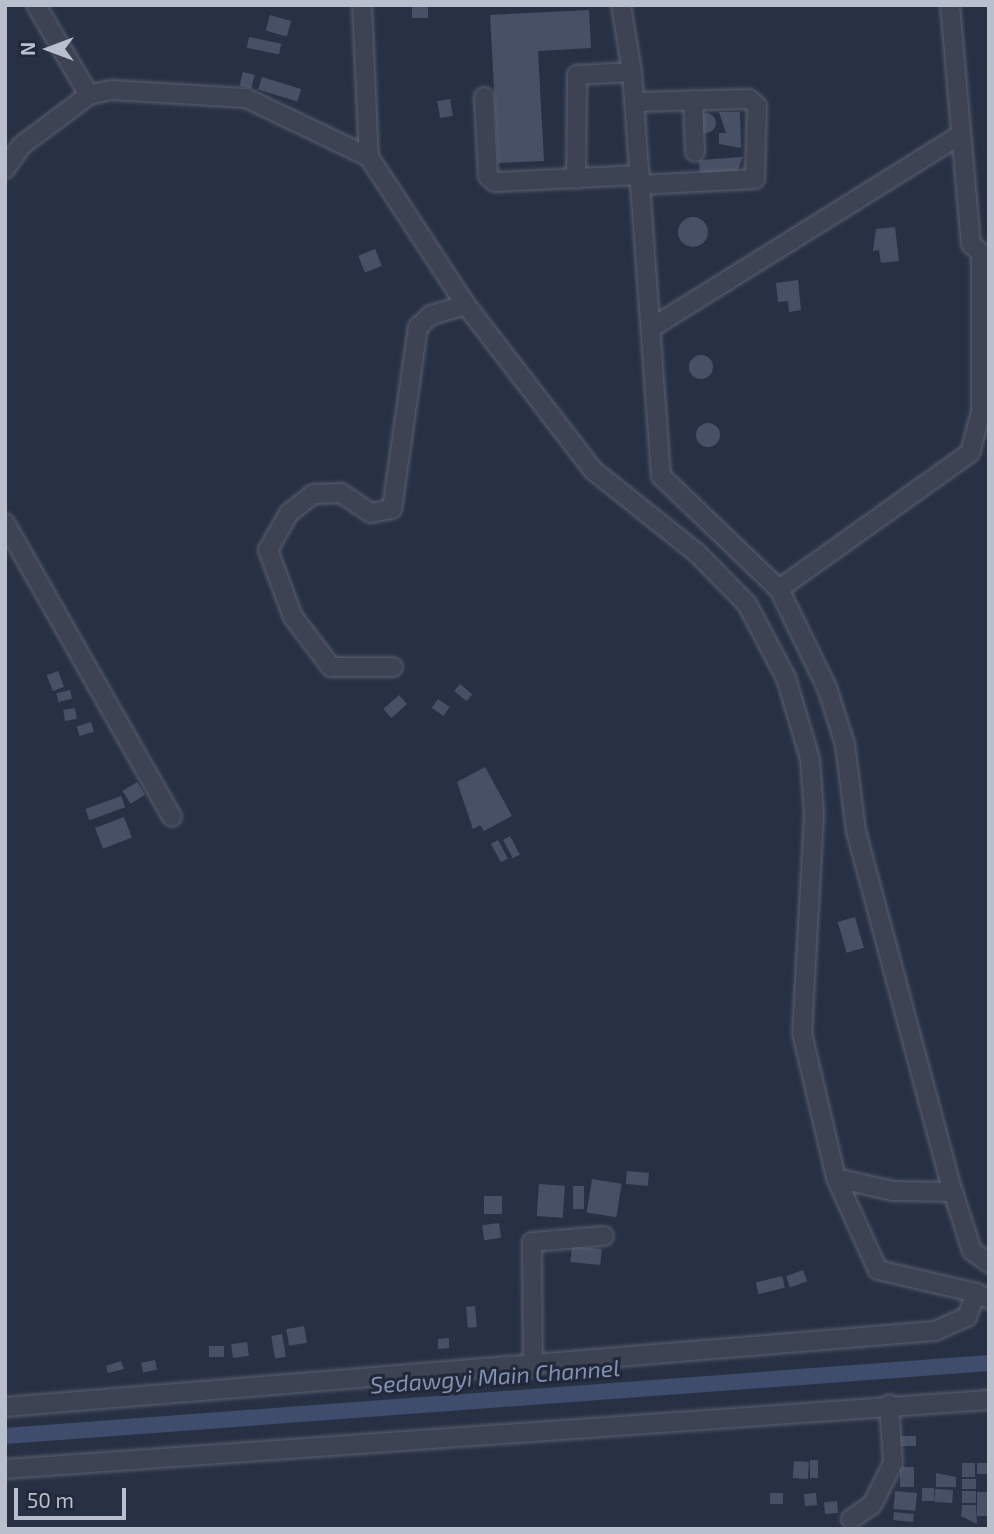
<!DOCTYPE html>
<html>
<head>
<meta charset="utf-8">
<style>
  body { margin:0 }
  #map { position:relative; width:994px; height:1534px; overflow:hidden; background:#283144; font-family:"Exo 2",sans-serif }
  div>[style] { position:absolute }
  .canal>* { height:16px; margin:-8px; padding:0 8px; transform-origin:8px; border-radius:8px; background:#3f4c6c }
  .building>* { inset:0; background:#485065; transform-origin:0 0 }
  .round { border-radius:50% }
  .roads { filter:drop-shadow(0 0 2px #5b6171) drop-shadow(0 0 2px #5b6171) }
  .minor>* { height:18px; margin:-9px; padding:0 9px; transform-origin:9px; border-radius:9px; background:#3d4353 }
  span { translate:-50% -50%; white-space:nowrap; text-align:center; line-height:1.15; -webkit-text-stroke:6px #212839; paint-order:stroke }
  .water-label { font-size:23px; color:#8391b2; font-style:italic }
  .frame { position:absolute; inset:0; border:7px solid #babfcd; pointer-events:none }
  .north { position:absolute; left:14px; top:14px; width:70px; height:70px; -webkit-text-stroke:5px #212839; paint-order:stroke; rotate:270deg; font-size:19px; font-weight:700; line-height:28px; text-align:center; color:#babfcd }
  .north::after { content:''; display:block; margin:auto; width:24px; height:32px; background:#babfcd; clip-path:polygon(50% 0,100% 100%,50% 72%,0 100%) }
  .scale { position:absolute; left:14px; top:1488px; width:112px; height:32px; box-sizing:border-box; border:4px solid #babfcd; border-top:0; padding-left:9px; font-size:21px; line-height:24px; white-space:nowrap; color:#babfcd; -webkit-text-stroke:5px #212839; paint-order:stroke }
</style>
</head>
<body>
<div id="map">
  <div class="canal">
    <i style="left:5px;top:1436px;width:987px;rotate:-4.24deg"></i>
  </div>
  <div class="building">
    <i style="left:412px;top:6px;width:16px;height:12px"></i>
    <i style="clip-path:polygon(589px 10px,591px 48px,538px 51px,544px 161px,498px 163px,490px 15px)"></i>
    <i style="left:270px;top:15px;width:22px;height:16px;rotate:16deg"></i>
    <i style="left:249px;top:37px;width:33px;height:11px;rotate:12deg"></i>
    <i style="left:243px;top:72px;width:12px;height:14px;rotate:14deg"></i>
    <i style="left:262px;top:77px;width:41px;height:13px;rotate:17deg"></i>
    <i style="left:450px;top:99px;width:17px;height:13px;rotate:80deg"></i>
    <i style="clip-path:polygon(719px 112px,740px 112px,741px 148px,719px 144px,719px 133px,726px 133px)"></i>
    <i class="round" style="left:696px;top:113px;width:20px;height:20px"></i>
    <i style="clip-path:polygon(743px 157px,735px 177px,700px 179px,699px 160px)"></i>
    <i class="round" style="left:678px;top:217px;width:30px;height:30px"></i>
    <i style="clip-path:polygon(895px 227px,899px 261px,881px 263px,879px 250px,873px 251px,876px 229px)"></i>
    <i style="left:375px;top:249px;width:18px;height:18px;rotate:68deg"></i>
    <i style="clip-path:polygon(798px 280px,801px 310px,789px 312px,788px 301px,778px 302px,776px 283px)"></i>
    <i class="round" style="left:689px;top:355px;width:24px;height:24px"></i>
    <i class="round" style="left:696px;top:423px;width:24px;height:24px"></i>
    <i style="left:58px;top:671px;width:17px;height:12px;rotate:69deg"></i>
    <i style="left:460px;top:684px;width:16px;height:9px;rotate:40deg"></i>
    <i style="left:70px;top:690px;width:9px;height:14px;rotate:77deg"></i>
    <i style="left:399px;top:695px;width:12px;height:21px;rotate:48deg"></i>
    <i style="left:438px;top:699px;width:14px;height:11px;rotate:34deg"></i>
    <i style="left:75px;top:708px;width:11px;height:12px;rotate:80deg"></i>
    <i style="left:91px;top:722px;width:10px;height:15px;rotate:73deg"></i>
    <i style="clip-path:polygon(485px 767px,512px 816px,484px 831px,480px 825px,473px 829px,457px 782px)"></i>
    <i style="left:137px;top:782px;width:15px;height:17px;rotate:58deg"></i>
    <i style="left:121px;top:796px;width:12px;height:38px;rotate:70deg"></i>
    <i style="left:124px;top:817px;width:22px;height:31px;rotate:69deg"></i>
    <i style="left:510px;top:836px;width:21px;height:8px;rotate:62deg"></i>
    <i style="left:498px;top:840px;width:21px;height:8px;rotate:62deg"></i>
    <i style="left:855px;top:917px;width:32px;height:18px;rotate:74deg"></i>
    <i style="left:627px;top:1171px;width:22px;height:13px;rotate:5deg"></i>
    <i style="left:592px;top:1179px;width:30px;height:34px;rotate:9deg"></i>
    <i style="left:539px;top:1184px;width:26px;height:32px;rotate:4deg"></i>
    <i style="left:573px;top:1186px;width:11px;height:23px"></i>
    <i style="left:502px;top:1196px;width:18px;height:18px;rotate:90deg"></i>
    <i style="left:499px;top:1223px;width:15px;height:17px;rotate:82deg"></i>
    <i style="left:572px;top:1246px;width:30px;height:16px;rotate:6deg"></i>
    <i style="left:803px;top:1270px;width:12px;height:18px;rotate:70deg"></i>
    <i style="left:782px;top:1276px;width:12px;height:27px;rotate:76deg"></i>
    <i style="left:475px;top:1306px;width:21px;height:9px;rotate:85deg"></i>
    <i style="left:304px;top:1326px;width:17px;height:18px;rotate:80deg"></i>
    <i style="left:282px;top:1334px;width:23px;height:11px;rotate:80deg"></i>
    <i style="clip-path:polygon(449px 1338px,449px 1348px,438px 1349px,438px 1339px)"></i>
    <i style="left:247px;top:1342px;width:14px;height:16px;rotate:82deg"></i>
    <i style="left:224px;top:1346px;width:11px;height:15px;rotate:90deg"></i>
    <i style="left:155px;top:1360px;width:10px;height:14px;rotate:79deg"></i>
    <i style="clip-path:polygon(121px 1361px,124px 1369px,108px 1373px,106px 1366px)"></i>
    <i style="left:897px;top:1436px;width:19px;height:10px"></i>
    <i style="left:810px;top:1460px;width:8px;height:18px"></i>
    <i style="left:794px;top:1461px;width:15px;height:17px;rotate:4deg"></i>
    <i style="left:962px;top:1463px;width:13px;height:14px"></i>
    <i style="left:977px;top:1463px;width:12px;height:11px"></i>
    <i style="left:900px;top:1467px;width:14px;height:20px"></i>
    <i style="clip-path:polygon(936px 1473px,956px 1477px,956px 1487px,936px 1487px)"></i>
    <i style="left:962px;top:1479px;width:14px;height:10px"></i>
    <i style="left:922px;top:1488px;width:12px;height:13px"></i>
    <i style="left:935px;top:1489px;width:18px;height:13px;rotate:3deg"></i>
    <i style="left:895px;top:1491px;width:22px;height:18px;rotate:5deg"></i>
    <i style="left:962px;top:1491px;width:14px;height:12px"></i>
    <i style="left:977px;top:1492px;width:12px;height:24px"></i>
    <i style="left:783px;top:1493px;width:11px;height:13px;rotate:90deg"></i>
    <i style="left:816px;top:1493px;width:12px;height:12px;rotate:85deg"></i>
    <i style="left:837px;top:1501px;width:12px;height:13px;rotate:85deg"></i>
    <i style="clip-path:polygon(962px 1505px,976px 1505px,977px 1524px,961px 1516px)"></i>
    <i style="left:894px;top:1512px;width:20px;height:8px;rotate:6deg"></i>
  </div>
  <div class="roads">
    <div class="minor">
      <i style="left:36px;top:5px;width:104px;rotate:59.5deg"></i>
      <i style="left:89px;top:95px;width:23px;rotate:-13deg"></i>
      <i style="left:111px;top:90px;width:135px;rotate:3.4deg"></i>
      <i style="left:246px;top:98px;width:136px;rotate:25.6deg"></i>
      <i style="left:369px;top:157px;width:177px;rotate:56.8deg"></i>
      <i style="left:466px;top:305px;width:208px;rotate:52.4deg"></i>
      <i style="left:593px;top:470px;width:133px;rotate:38.6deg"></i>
      <i style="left:697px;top:553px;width:71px;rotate:45.6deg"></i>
      <i style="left:747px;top:604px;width:84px;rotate:62.2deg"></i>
      <i style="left:786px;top:678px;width:84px;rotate:73.5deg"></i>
      <i style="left:810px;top:759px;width:55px;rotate:85.8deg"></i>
      <i style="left:814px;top:814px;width:219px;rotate:93.1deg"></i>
      <i style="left:802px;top:1033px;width:149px;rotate:76.8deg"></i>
      <i style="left:836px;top:1178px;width:101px;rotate:65.5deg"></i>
      <i style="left:878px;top:1270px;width:101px;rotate:13.2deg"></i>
      <i style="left:362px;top:5px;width:152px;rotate:87.4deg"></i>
      <i style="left:621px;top:5px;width:68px;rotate:80.7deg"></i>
      <i style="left:632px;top:72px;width:405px;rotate:85.9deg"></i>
      <i style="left:661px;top:476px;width:163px;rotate:43.8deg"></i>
      <i style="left:779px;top:589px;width:110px;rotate:64.1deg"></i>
      <i style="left:827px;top:688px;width:59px;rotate:72.2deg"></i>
      <i style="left:845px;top:744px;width:88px;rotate:82.8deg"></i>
      <i style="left:856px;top:831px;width:374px;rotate:75deg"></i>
      <i style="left:953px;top:1192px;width:62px;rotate:72.1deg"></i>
      <i style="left:972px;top:1251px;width:21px;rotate:35deg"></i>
      <i style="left:950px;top:5px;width:240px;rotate:85deg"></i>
      <i style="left:971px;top:244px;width:24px;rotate:42deg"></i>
      <i style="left:484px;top:97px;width:79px;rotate:87.1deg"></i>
      <i style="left:488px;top:176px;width:9px;rotate:41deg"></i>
      <i style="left:495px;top:182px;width:145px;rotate:-2.8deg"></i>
      <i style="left:693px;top:100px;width:52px;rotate:87.8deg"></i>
      <i style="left:634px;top:102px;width:115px;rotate:-1.5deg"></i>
      <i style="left:749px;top:99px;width:11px;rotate:41deg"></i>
      <i style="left:757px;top:106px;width:73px;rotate:91.6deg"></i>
      <i style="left:755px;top:179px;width:115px;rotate:177deg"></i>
      <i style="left:5px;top:169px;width:29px;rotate:-55deg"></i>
      <i style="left:22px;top:145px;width:84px;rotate:-36.7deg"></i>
      <i style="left:576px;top:179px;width:104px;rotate:-89.4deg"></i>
      <i style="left:577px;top:75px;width:55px;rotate:-3.1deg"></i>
      <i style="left:651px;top:328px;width:366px;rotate:-32deg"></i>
      <i style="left:5px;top:523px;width:338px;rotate:60.4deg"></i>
      <i style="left:779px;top:589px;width:234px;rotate:-35.5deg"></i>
      <i style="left:970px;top:453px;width:42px;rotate:-75deg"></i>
      <i style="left:981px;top:412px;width:152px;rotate:-90deg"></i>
      <i style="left:393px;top:667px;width:62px;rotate:180deg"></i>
      <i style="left:331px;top:667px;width:63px;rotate:-127.2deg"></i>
      <i style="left:293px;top:617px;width:72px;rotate:-110.5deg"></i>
      <i style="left:268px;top:550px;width:43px;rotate:-60.4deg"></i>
      <i style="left:289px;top:513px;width:31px;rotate:-38deg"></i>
      <i style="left:313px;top:494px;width:28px;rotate:-2deg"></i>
      <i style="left:341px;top:493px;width:36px;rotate:34deg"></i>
      <i style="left:371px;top:513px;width:21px;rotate:-11deg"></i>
      <i style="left:392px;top:509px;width:184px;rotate:-81.9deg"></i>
      <i style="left:418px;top:327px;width:18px;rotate:-43deg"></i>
      <i style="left:431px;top:315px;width:36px;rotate:-16deg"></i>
      <i style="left:836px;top:1178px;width:58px;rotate:12.8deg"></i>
      <i style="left:893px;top:1191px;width:60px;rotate:1deg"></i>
      <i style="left:533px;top:1368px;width:126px;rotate:-90.5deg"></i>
      <i style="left:532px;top:1242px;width:72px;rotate:-4.8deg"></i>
      <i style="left:5px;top:1407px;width:933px;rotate:-4.67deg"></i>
      <i style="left:935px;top:1331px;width:35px;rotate:-24deg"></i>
      <i style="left:967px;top:1317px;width:26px;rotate:-69deg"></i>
      <i style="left:976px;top:1293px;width:14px;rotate:25deg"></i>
      <i style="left:5px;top:1469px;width:986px;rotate:-4.01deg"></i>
      <i style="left:851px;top:1519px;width:25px;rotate:-34deg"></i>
      <i style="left:872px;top:1505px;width:47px;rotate:-63.4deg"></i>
      <i style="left:893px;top:1463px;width:59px;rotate:-93.9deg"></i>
    </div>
  </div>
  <div class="water-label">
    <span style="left:495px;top:1376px;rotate:-4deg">Sedawgyi Main Channel</span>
  </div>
  <div class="frame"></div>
  <div class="north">N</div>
  <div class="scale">50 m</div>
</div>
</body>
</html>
